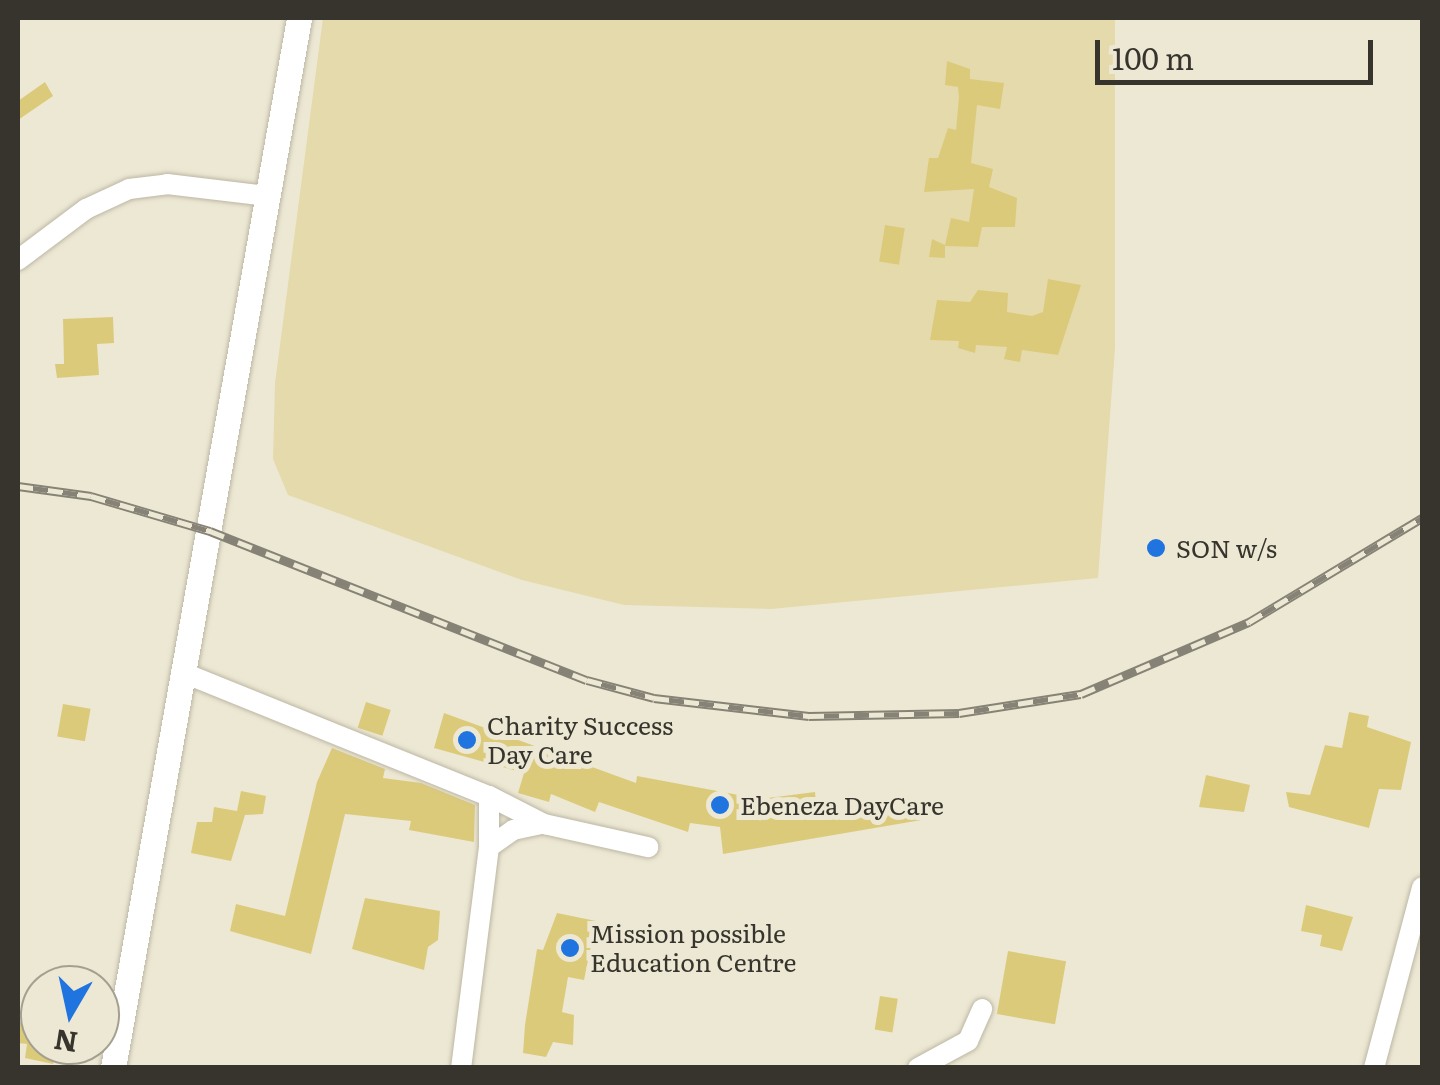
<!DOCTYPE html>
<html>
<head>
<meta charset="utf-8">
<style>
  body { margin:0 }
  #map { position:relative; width:1440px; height:1085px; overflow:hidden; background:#ede8d4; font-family:Literata,serif }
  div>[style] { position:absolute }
  .green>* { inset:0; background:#e5daab }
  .building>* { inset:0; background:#dcca7b; transform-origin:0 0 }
  .roads { filter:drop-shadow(0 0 2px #bcb7a4) drop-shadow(0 0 2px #bcb7a4) }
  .minor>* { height:20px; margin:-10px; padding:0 10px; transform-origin:10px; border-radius:10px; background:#fff }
  .tertiary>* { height:25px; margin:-12.5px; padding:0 12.5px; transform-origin:12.5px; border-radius:12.5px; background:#fff }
  .rail>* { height:9px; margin-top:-4.5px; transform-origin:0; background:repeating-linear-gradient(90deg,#ede8d4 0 15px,#868376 0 30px); box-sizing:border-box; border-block:2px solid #868376 }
  .dots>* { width:28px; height:28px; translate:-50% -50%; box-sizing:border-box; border:5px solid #ede8d4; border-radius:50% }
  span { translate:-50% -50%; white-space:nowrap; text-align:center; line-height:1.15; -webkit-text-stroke:10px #ede8d4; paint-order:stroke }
  .poi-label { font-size:25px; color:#36342c }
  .left { translate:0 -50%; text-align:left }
  .frame { position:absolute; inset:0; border:20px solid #36342c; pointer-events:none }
  .north { position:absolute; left:20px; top:965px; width:100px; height:100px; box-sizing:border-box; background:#ede8d4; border:2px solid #a4a091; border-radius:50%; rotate:189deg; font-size:28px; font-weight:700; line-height:40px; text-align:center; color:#36342c }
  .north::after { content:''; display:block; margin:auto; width:35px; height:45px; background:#2074df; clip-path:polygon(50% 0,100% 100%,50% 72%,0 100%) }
  .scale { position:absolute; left:1095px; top:40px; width:278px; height:45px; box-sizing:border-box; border:5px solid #36342c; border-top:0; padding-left:12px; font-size:30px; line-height:35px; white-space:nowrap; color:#36342c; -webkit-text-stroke:8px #ede8d4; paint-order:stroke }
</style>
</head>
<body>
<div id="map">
  <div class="green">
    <i style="clip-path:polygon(323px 18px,1115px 18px,1115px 348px,1098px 578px,771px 609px,624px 605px,522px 580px,288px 495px,273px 459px,275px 383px)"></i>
  </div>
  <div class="building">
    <i style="clip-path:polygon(947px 61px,970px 69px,970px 79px,1004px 83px,1000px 109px,977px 105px,971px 163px,993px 169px,989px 187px,1017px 198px,1015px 227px,982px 227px,978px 247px,945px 246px,945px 258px,929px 257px,932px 239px,945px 245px,951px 218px,969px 222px,974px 189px,924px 192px,929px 158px,938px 158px,948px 128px,956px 130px,959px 97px,958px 87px,945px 85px)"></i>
    <i style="clip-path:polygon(45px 82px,53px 96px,18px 120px,18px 101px)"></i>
    <i style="left:885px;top:225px;width:20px;height:37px;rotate:9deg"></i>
    <i style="clip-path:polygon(1048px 279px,1081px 285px,1058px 355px,1022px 350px,1020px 362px,1004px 359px,1007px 347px,976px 345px,975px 353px,958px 348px,959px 341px,930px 340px,937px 300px,970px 302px,978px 290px,1008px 293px,1007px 312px,1032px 316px,1043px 312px)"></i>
    <i style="clip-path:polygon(113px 317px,114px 343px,97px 344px,99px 375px,57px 378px,55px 364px,64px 364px,63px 319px)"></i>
    <i style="left:366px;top:702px;width:26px;height:27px;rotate:18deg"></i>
    <i style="left:63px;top:704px;width:28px;height:33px;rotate:10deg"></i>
    <i style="clip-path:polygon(1349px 712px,1369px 716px,1367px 727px,1411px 742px,1401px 790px,1379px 789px,1369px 828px,1289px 807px,1286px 792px,1310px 795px,1325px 745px,1342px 748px)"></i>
    <i style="clip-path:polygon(444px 713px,636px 783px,637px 776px,760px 799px,815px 792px,816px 804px,834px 802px,837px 820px,936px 802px,939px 817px,723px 854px,720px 827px,690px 823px,688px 832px,599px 802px,595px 812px,551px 794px,549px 802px,518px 793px,524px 773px,434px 748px)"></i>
    <i style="clip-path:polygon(332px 748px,385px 769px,383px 778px,421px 783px,475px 805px,474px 842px,409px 830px,411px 821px,345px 814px,311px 954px,230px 931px,236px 904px,285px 916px,317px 782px)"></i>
    <i style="clip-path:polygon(1206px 775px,1250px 785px,1244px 812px,1199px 807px)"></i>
    <i style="clip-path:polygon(241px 791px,266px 796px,263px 814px,245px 815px,231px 861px,191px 853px,197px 822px,212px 822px,214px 807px,237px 811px)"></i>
    <i style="clip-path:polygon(365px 898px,440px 911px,438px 940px,428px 947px,424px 970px,352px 949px)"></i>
    <i style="clip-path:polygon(1306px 905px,1353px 917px,1342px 951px,1320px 946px,1322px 935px,1301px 931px)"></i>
    <i style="clip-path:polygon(557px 913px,596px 921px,584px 980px,568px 977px,562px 1012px,574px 1015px,573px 1045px,553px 1042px,546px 1057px,523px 1053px,525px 1025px,537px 949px,543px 950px)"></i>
    <i style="left:1008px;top:951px;width:59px;height:64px;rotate:10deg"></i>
    <i style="clip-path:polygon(33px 992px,40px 993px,40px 1045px,57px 1045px,53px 1064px,25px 1058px,27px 1044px,18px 1043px,18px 1022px,27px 1023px)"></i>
    <i style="left:880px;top:996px;width:18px;height:34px;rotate:9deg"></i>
  </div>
  <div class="roads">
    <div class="minor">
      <i style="left:18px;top:260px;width:85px;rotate:-36.9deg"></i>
      <i style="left:86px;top:209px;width:47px;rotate:-24.9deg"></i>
      <i style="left:129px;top:189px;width:38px;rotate:-7deg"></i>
      <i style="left:167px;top:184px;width:102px;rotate:6.8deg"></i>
      <i style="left:184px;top:673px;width:329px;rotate:22deg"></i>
      <i style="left:489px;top:796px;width:51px;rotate:90deg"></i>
      <i style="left:489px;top:847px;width:223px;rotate:97.2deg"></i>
      <i style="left:489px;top:796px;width:62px;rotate:27deg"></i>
      <i style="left:544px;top:824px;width:107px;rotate:12.5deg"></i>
      <i style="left:489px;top:847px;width:29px;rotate:-35deg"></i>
      <i style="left:513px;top:830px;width:30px;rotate:-12deg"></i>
      <i style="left:918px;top:1068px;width:57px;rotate:-28.4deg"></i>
      <i style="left:968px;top:1041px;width:35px;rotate:-66deg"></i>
      <i style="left:1374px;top:1068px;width:187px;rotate:-75.1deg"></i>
    </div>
    <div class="tertiary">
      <i style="left:113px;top:1068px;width:1066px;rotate:-79.95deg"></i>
    </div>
  </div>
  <div class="rail">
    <i style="left:18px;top:486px;width:74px;rotate:7.8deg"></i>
    <i style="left:91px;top:496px;width:124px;rotate:16.4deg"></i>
    <i style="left:210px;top:531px;width:405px;rotate:21.6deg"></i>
    <i style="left:587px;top:680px;width:69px;rotate:15deg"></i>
    <i style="left:654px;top:698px;width:156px;rotate:6.6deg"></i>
    <i style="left:809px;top:716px;width:150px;rotate:-1.1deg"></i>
    <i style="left:959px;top:713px;width:123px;rotate:-8.9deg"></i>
    <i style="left:1081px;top:694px;width:183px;rotate:-23.2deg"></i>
    <i style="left:1249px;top:622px;width:202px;rotate:-31deg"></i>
  </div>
  <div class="dots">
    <i style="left:1156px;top:548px;background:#2074df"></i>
    <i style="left:467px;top:740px;background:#2074df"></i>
    <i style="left:720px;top:805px;background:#2074df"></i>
    <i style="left:570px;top:948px;background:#2074df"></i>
  </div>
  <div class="poi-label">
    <span class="left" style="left:1176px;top:548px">SON w/s</span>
    <span class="left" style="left:487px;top:740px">Charity Success<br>Day Care</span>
    <span class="left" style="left:740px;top:805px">Ebeneza DayCare</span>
    <span class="left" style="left:590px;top:948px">Mission possible<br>Education Centre</span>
  </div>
  <div class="frame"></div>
  <div class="north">N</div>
  <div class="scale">100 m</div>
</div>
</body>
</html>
